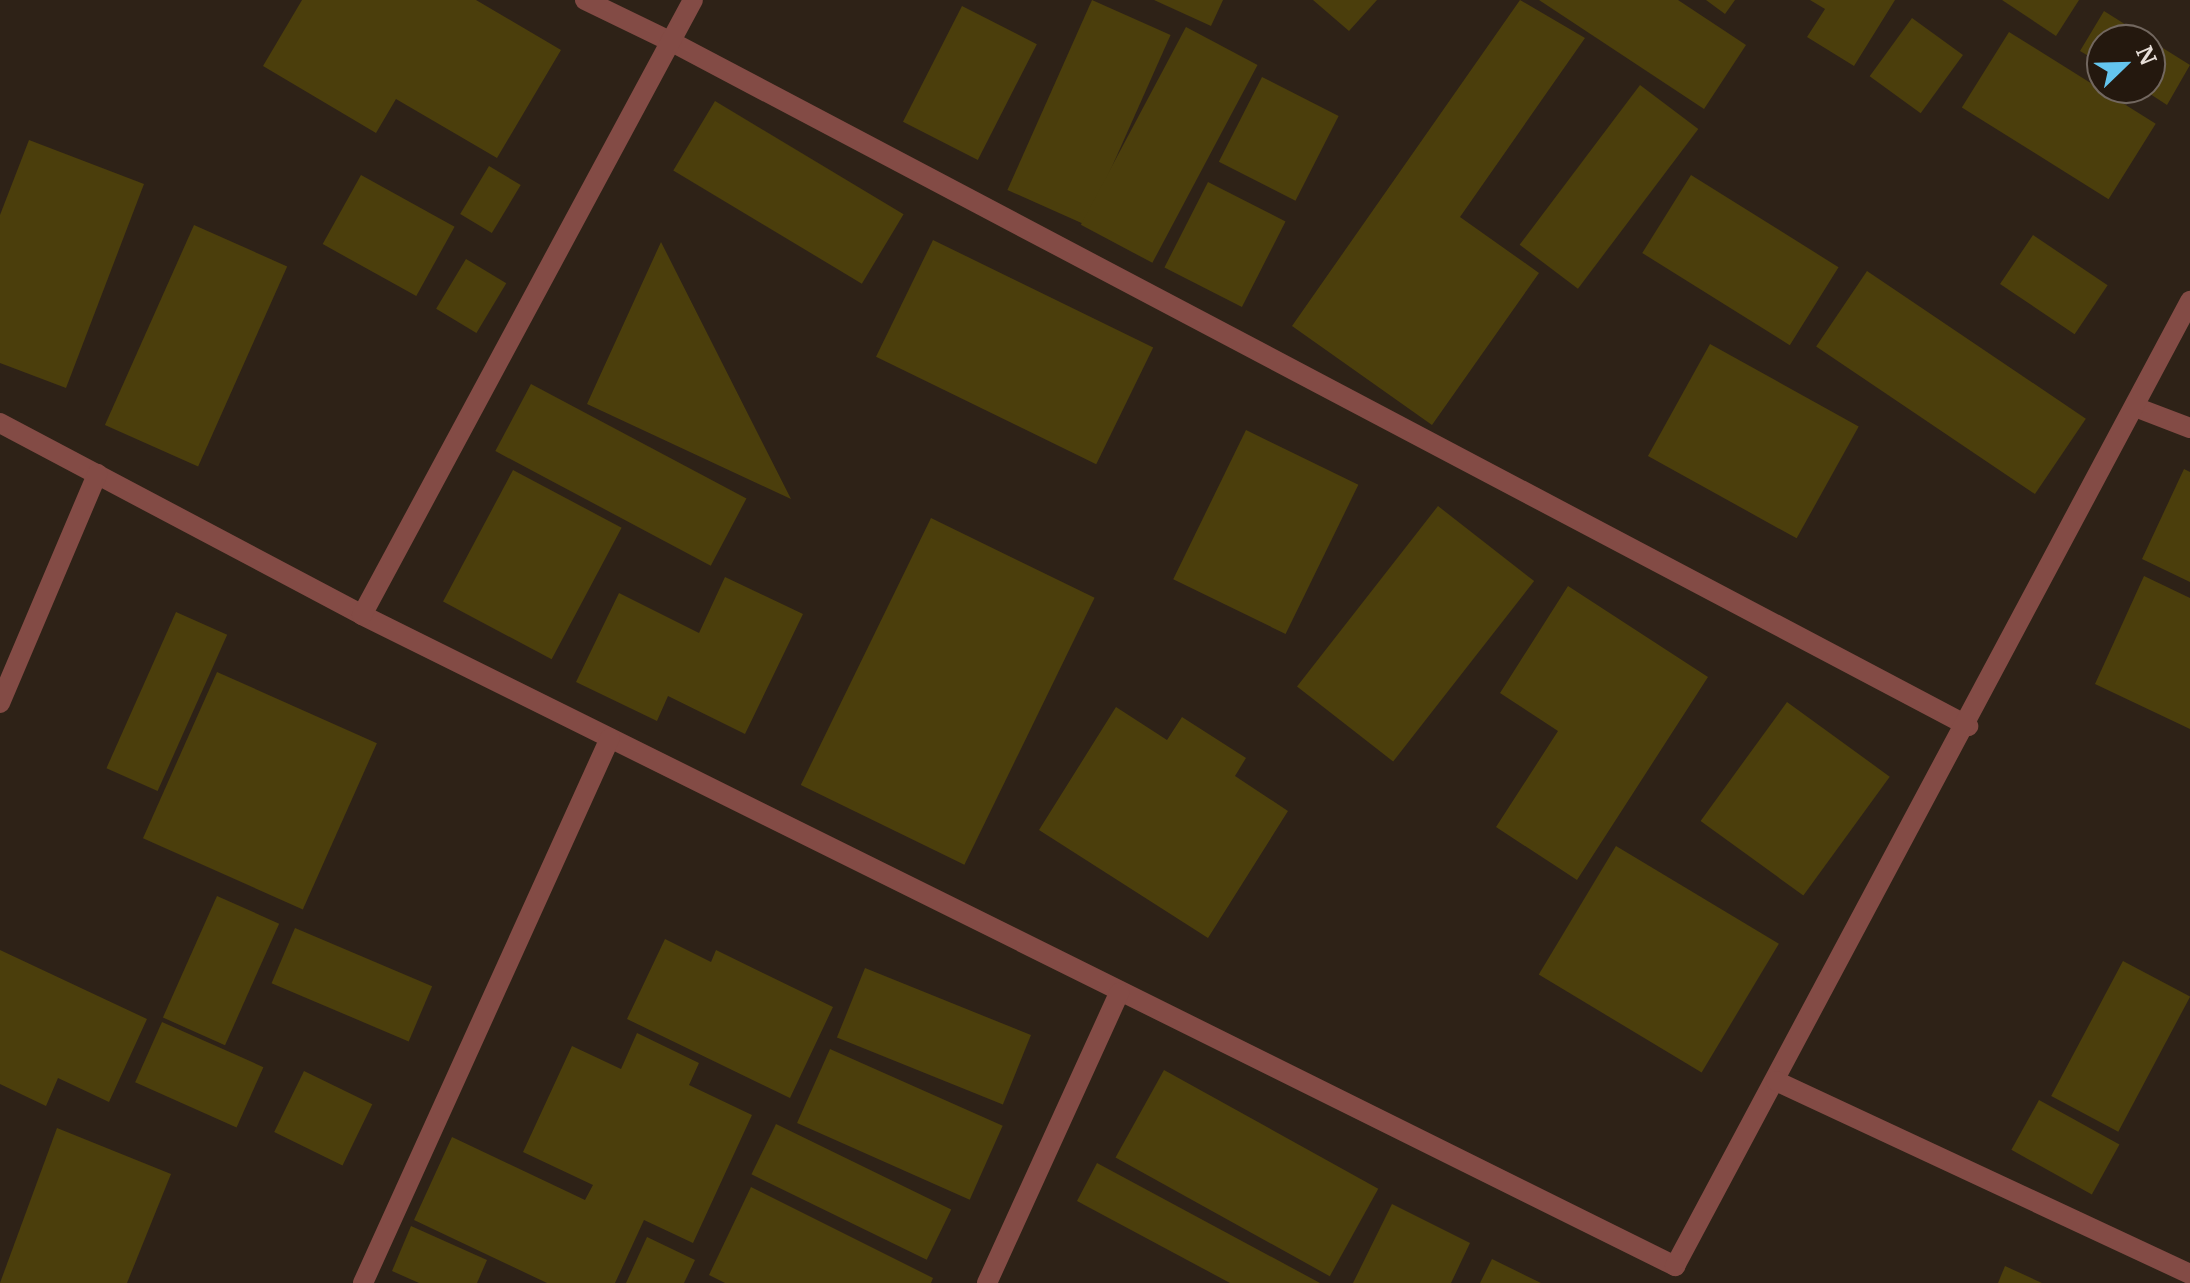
<!DOCTYPE html>
<html>
<head>
<meta charset="utf-8">
<style>
  body { margin:0 }
  #map { position:relative; width:2190px; height:1283px; overflow:hidden; background:#2e2217; font-family:Merriweather,serif }
  div>[style] { position:absolute }
  .building>* { inset:0; background:#4b3e0c; transform-origin:0 0 }
  .lane>* { height:20px; margin:-10px; padding:0 10px; transform-origin:10px; border-radius:10px; background:#834b45 }
  .street>* { height:20px; margin:-10px; padding:0 10px; transform-origin:10px; border-radius:10px; background:#834b45 }
  span { translate:-50% -50%; white-space:nowrap; text-align:center; line-height:1.15; -webkit-text-stroke:7px #24180e; paint-order:stroke }
  .north { position:absolute; left:2086px; top:24px; width:80px; height:80px; box-sizing:border-box; background:#24180e; border:2px solid #72675f; border-radius:50%; rotate:67deg; font-size:22px; font-weight:700; line-height:32px; text-align:center; color:#e7ded8 }
  .north::after { content:''; display:block; margin:auto; width:28px; height:36px; background:#64c5ee; clip-path:polygon(50% 0,100% 100%,50% 72%,0 100%) }
</style>
</head>
<body>
<div id="map">
  <div class="building">
    <i style="clip-path:polygon(302px 0,476px 0,561px 50px,497px 158px,396px 99px,376px 133px,263px 66px)"></i>
    <i style="left:1092px;top:0;width:86px;height:208px;rotate:24deg"></i>
    <i style="clip-path:polygon(1154px 0,1223px 0,1211px 26px)"></i>
    <i style="clip-path:polygon(1313px 0,1377px 0,1349px 31px)"></i>
    <i style="clip-path:polygon(1520px 0,1585px 38px,1460px 217px,1539px 273px,1432px 425px,1292px 326px)"></i>
    <i style="clip-path:polygon(1539px 0,1678px 0,1746px 45px,1704px 109px)"></i>
    <i style="clip-path:polygon(1706px 0,1735px 0,1725px 14px)"></i>
    <i style="clip-path:polygon(1810px 0,1895px 0,1854px 66px,1807px 37px,1825px 9px)"></i>
    <i style="clip-path:polygon(2002px 0,2079px 0,2056px 36px)"></i>
    <i style="left:962px;top:6px;width:84px;height:130px;rotate:27deg"></i>
    <i style="clip-path:polygon(2104px 11px,2150px 40px,2102px 40px,2102px 64px,2080px 51px)"></i>
    <i style="left:1912px;top:18px;width:63px;height:72px;rotate:36deg"></i>
    <i style="left:1186px;top:27px;width:81px;height:224px;rotate:28deg"></i>
    <i style="left:2009px;top:32px;width:173px;height:89px;rotate:32deg"></i>
    <i style="clip-path:polygon(2150px 40px,2190px 65px,2167px 105px,2141px 88px,2150px 88px)"></i>
    <i style="left:1262px;top:77px;width:86px;height:95px;rotate:27deg"></i>
    <i style="left:1640px;top:85px;width:73px;height:200px;rotate:37deg"></i>
    <i style="left:715px;top:101px;width:220px;height:81px;rotate:31deg"></i>
    <i style="clip-path:polygon(29px 140px,144px 184px,66px 388px,0 363px,0 215px)"></i>
    <i style="left:489px;top:166px;width:37px;height:56px;rotate:31deg"></i>
    <i style="left:361px;top:175px;width:107px;height:79px;rotate:29deg"></i>
    <i style="left:1691px;top:175px;width:174px;height:92px;rotate:32deg"></i>
    <i style="left:1208px;top:182px;width:87px;height:96px;rotate:27deg"></i>
    <i style="left:194px;top:225px;width:102px;height:219px;rotate:24deg"></i>
    <i style="left:2033px;top:235px;width:90px;height:59px;rotate:34deg"></i>
    <i style="left:933px;top:240px;width:245px;height:130px;rotate:26deg"></i>
    <i style="clip-path:polygon(661px 242px,708px 335px,791px 499px,587px 404px)"></i>
    <i style="left:466px;top:259px;width:47px;height:58px;rotate:31deg"></i>
    <i style="left:1867px;top:271px;width:264px;height:91px;rotate:34deg"></i>
    <i style="left:1710px;top:344px;width:170px;height:128px;rotate:29deg"></i>
    <i style="left:531px;top:384px;width:244px;height:76px;rotate:28deg"></i>
    <i style="left:1246px;top:430px;width:125px;height:166px;rotate:26deg"></i>
    <i style="clip-path:polygon(2184px 469px,2190px 472px,2190px 582px,2142px 559px)"></i>
    <i style="left:513px;top:470px;width:123px;height:149px;rotate:28deg"></i>
    <i style="left:1438px;top:506px;width:122px;height:229px;rotate:38deg"></i>
    <i style="left:931px;top:518px;width:182px;height:297px;rotate:26deg"></i>
    <i style="clip-path:polygon(2144px 576px,2190px 598px,2190px 729px,2095px 684px)"></i>
    <i style="clip-path:polygon(725px 577px,803px 614px,745px 734px,668px 696px,657px 721px,576px 682px,619px 593px,699px 633px)"></i>
    <i style="clip-path:polygon(1568px 586px,1708px 677px,1577px 880px,1496px 827px,1558px 731px,1500px 693px)"></i>
    <i style="left:176px;top:612px;width:56px;height:171px;rotate:24deg"></i>
    <i style="left:217px;top:672px;width:175px;height:182px;rotate:24deg"></i>
    <i style="left:1787px;top:702px;width:127px;height:147px;rotate:36deg"></i>
    <i style="clip-path:polygon(1116px 707px,1167px 740px,1182px 717px,1246px 758px,1235px 776px,1288px 811px,1208px 938px,1039px 830px)"></i>
    <i style="left:1616px;top:846px;width:190px;height:150px;rotate:31deg"></i>
    <i style="left:217px;top:896px;width:68px;height:133px;rotate:24deg"></i>
    <i style="left:295px;top:928px;width:149px;height:60px;rotate:23deg"></i>
    <i style="clip-path:polygon(665px 939px,711px 962px,716px 950px,833px 1007px,790px 1098px,627px 1019px)"></i>
    <i style="clip-path:polygon(0 950px,147px 1019px,109px 1102px,58px 1078px,46px 1106px,0 1084px)"></i>
    <i style="left:2123px;top:961px;width:76px;height:153px;rotate:28deg"></i>
    <i style="left:865px;top:968px;width:179px;height:75px;rotate:22deg"></i>
    <i style="left:162px;top:1022px;width:111px;height:66px;rotate:24deg"></i>
    <i style="clip-path:polygon(637px 1033px,699px 1063px,689px 1085px,752px 1115px,693px 1243px,644px 1220px,615px 1283px,547px 1283px,414px 1220px,452px 1137px,585px 1200px,593px 1185px,523px 1152px,572px 1046px,621px 1069px)"></i>
    <i style="left:830px;top:1049px;width:189px;height:81px;rotate:24deg"></i>
    <i style="left:1164px;top:1070px;width:245px;height:100px;rotate:29deg"></i>
    <i style="left:304px;top:1071px;width:76px;height:68px;rotate:26deg"></i>
    <i style="left:2039px;top:1100px;width:92px;height:57px;rotate:29deg"></i>
    <i style="left:776px;top:1124px;width:195px;height:56px;rotate:26deg"></i>
    <i style="clip-path:polygon(57px 1128px,171px 1174px,127px 1283px,0 1283px)"></i>
    <i style="clip-path:polygon(1097px 1163px,1320px 1283px,1230px 1283px,1077px 1201px)"></i>
    <i style="clip-path:polygon(751px 1187px,933px 1278px,931px 1283px,725px 1283px,709px 1275px)"></i>
    <i style="clip-path:polygon(1392px 1204px,1470px 1243px,1451px 1283px,1353px 1283px)"></i>
    <i style="clip-path:polygon(411px 1226px,487px 1260px,477px 1283px,419px 1283px,392px 1271px)"></i>
    <i style="clip-path:polygon(647px 1237px,695px 1260px,684px 1283px,626px 1283px)"></i>
    <i style="clip-path:polygon(1492px 1259px,1541px 1283px,1480px 1283px)"></i>
    <i style="clip-path:polygon(2005px 1266px,2042px 1283px,1998px 1283px)"></i>
  </div>
  <div class="lane">
    <i style="left:585px;top:0;width:94px;rotate:25.8deg"></i>
  </div>
  <div class="street">
    <i style="left:670px;top:41px;width:1468px;rotate:27.82deg"></i>
    <i style="left:2135px;top:407px;width:59px;rotate:20.9deg"></i>
    <i style="left:0;top:423px;width:410px;rotate:27.9deg"></i>
    <i style="left:362px;top:615px;width:1466px;rotate:26.37deg"></i>
    <i style="left:1675px;top:1266px;width:1094px;rotate:-61.91deg"></i>
    <i style="left:362px;top:615px;width:698px;rotate:-61.71deg"></i>
    <i style="left:0;top:703px;width:249px;rotate:-67deg"></i>
    <i style="left:1776px;top:1081px;width:457px;rotate:25deg"></i>
    <i style="left:363px;top:1283px;width:598px;rotate:-65.62deg"></i>
    <i style="left:987px;top:1283px;width:319px;rotate:-65.5deg"></i>
  </div>
  <div class="north">N</div>
</div>
</body>
</html>
